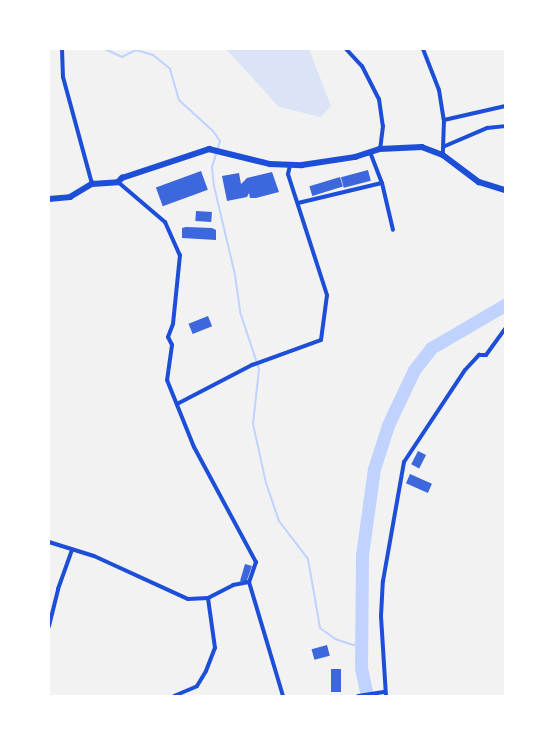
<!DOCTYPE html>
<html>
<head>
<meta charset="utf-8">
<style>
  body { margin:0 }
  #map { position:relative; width:554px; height:745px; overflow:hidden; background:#f2f2f2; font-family:"Roboto Condensed",sans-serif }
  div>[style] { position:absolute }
  .green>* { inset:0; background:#dbe4f7 }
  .stream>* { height:2px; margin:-1px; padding:0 1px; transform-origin:1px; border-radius:1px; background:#bfd3fe }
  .river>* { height:13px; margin:-6.5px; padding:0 6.5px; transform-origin:6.5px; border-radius:6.5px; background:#bfd3fe }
  .building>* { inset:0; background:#3d67dc; transform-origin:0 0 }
  .minor>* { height:4px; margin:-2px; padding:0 2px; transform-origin:2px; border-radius:2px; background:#1d4ed8 }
  .tertiary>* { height:5.5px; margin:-2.75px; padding:0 2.75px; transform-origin:2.75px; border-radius:2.75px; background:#1d4ed8 }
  span { translate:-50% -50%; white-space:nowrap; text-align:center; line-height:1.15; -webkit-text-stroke:3px #fff; paint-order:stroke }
  .frame { position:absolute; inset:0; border:50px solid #fff; pointer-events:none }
</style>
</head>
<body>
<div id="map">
  <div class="green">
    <i style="clip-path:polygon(226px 49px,309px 49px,331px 106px,321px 117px,279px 107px)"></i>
  </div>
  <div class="stream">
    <i style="left:105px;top:49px;width:19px;rotate:25deg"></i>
    <i style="left:122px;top:57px;width:16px;rotate:-27deg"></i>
    <i style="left:136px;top:50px;width:18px;rotate:16deg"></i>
    <i style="left:153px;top:55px;width:22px;rotate:39deg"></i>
    <i style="left:170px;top:69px;width:32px;rotate:74deg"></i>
    <i style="left:179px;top:100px;width:46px;rotate:42.4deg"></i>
    <i style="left:213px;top:131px;width:12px;rotate:55deg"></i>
    <i style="left:220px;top:141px;width:28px;rotate:107deg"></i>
    <i style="left:212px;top:168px;width:18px;rotate:84deg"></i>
    <i style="left:214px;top:186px;width:91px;rotate:76.7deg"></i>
    <i style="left:235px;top:275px;width:37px;rotate:82deg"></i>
    <i style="left:240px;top:312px;width:60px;rotate:71.6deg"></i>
    <i style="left:259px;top:369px;width:55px;rotate:96.2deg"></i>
    <i style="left:253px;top:424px;width:60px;rotate:77.6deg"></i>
    <i style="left:266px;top:483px;width:40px;rotate:71.1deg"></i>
    <i style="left:279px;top:521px;width:48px;rotate:52.7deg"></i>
    <i style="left:308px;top:559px;width:70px;rotate:80.1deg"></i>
    <i style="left:320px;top:628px;width:19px;rotate:36deg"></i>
    <i style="left:335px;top:639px;width:20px;rotate:18deg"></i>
    <i style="left:354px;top:645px;width:9px;rotate:-36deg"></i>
  </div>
  <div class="river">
    <i style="left:367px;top:696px;width:29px;rotate:-102deg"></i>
    <i style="left:361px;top:668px;width:113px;rotate:-89.5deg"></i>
    <i style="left:362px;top:555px;width:87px;rotate:-82.1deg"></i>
    <i style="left:374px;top:469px;width:46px;rotate:-72.3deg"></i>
    <i style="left:388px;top:425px;width:61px;rotate:-64.7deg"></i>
    <i style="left:414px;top:370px;width:28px;rotate:-52deg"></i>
    <i style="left:431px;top:348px;width:86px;rotate:-30.2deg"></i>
  </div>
  <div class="building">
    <i style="left:368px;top:170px;width:11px;height:28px;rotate:75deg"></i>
    <i style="left:201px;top:171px;width:20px;height:48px;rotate:70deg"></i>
    <i style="clip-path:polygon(272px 172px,279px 192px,256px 198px,250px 198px,249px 193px,247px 197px,227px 201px,222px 176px,239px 173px,241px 184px,247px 178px)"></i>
    <i style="left:340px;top:177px;width:10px;height:32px;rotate:73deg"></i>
    <i style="left:196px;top:211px;width:16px;height:10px;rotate:4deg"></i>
    <i style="clip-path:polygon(186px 227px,212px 228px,216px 230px,216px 240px,182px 238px,182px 228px)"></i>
    <i style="left:208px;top:316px;width:11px;height:21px;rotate:68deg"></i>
    <i style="left:418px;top:451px;width:9px;height:15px;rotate:27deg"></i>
    <i style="left:410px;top:474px;width:24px;height:10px;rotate:24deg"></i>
    <i style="clip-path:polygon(245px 564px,252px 566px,246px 583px,240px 581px)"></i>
    <i style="left:327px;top:645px;width:11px;height:16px;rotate:75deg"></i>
    <i style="left:331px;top:669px;width:10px;height:23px"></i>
  </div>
  <div class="minor">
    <i style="left:62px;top:49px;width:28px;rotate:88deg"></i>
    <i style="left:63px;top:77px;width:111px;rotate:74.8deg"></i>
    <i style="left:346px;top:49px;width:23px;rotate:47deg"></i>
    <i style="left:362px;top:66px;width:37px;rotate:63deg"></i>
    <i style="left:379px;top:99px;width:27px;rotate:82deg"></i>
    <i style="left:383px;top:126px;width:23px;rotate:97deg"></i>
    <i style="left:423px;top:49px;width:44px;rotate:68.7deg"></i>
    <i style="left:439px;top:90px;width:30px;rotate:81deg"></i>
    <i style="left:444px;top:120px;width:35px;rotate:92deg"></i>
    <i style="left:444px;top:120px;width:63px;rotate:-12.9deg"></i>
    <i style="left:445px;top:146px;width:46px;rotate:-23.2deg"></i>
    <i style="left:487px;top:128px;width:18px;rotate:-6deg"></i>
    <i style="left:370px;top:152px;width:33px;rotate:69deg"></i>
    <i style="left:382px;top:183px;width:48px;rotate:76.8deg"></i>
    <i style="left:118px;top:182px;width:62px;rotate:40.4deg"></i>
    <i style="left:165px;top:222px;width:36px;rotate:66deg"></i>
    <i style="left:180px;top:255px;width:69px;rotate:95.8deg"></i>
    <i style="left:173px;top:324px;width:14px;rotate:111deg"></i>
    <i style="left:168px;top:337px;width:9px;rotate:63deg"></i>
    <i style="left:172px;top:345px;width:35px;rotate:98deg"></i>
    <i style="left:167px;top:380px;width:72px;rotate:68.1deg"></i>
    <i style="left:194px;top:447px;width:131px;rotate:61.7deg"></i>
    <i style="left:256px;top:562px;width:21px;rotate:109deg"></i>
    <i style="left:249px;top:582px;width:119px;rotate:73.4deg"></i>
    <i style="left:298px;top:203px;width:86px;rotate:-13.4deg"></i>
    <i style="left:177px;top:404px;width:85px;rotate:-27.5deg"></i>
    <i style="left:252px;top:365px;width:73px;rotate:-19.9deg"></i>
    <i style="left:321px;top:340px;width:45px;rotate:-82.4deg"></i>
    <i style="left:327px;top:295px;width:127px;rotate:-107.9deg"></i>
    <i style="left:288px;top:174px;width:9px;rotate:-77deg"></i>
    <i style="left:49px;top:542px;width:47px;rotate:17.3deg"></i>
    <i style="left:94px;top:556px;width:103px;rotate:24.6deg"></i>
    <i style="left:188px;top:599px;width:20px;rotate:-3deg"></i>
    <i style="left:208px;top:598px;width:28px;rotate:-27deg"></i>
    <i style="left:233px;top:585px;width:16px;rotate:-11deg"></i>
    <i style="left:49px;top:626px;width:38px;rotate:-76deg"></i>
    <i style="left:58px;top:589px;width:41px;rotate:-70.3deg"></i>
    <i style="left:174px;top:696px;width:25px;rotate:-23deg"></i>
    <i style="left:197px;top:686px;width:17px;rotate:-59deg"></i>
    <i style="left:206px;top:671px;width:25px;rotate:-69deg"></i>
    <i style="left:215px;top:648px;width:50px;rotate:-98deg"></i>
    <i style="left:358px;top:696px;width:26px;rotate:-9deg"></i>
    <i style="left:386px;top:696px;width:80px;rotate:-93.6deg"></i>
    <i style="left:381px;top:616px;width:35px;rotate:-87deg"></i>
    <i style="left:383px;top:581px;width:121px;rotate:-80deg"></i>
    <i style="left:404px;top:462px;width:110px;rotate:-56.5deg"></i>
    <i style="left:465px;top:370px;width:21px;rotate:-47deg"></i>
    <i style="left:479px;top:355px;width:7px"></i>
    <i style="left:486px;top:355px;width:32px;rotate:-54deg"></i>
  </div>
  <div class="tertiary">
    <i style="left:49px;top:199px;width:21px;rotate:-5deg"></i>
    <i style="left:70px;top:197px;width:26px;rotate:-31deg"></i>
    <i style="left:92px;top:184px;width:26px;rotate:-4deg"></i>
    <i style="left:118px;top:182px;width:6px;rotate:-45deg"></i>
    <i style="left:122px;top:178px;width:92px;rotate:-18.4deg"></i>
    <i style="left:209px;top:149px;width:63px;rotate:13.8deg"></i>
    <i style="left:270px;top:164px;width:32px;rotate:2deg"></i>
    <i style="left:302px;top:165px;width:54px;rotate:-8.6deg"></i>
    <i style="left:355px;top:157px;width:26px;rotate:-18deg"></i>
    <i style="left:380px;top:149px;width:42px;rotate:-2.7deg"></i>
    <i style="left:422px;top:147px;width:22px;rotate:21deg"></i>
    <i style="left:443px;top:155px;width:45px;rotate:36.9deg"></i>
    <i style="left:479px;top:182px;width:27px;rotate:17deg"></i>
  </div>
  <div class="frame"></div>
</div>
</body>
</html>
